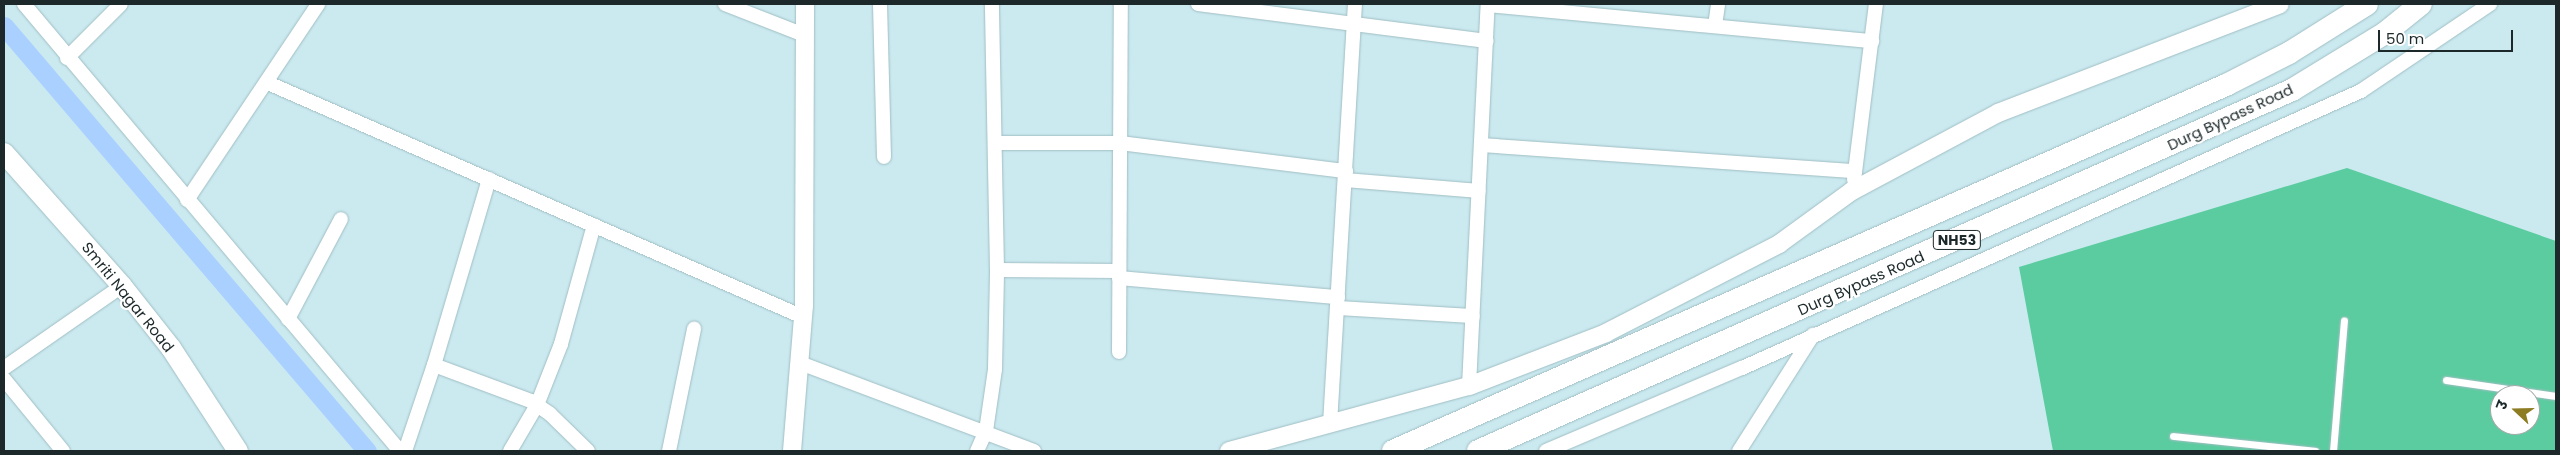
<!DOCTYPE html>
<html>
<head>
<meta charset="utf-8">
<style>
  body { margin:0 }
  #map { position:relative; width:2560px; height:455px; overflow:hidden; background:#cbeaf0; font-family:Poppins,"Noto Sans Devanagari",sans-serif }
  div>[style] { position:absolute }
  .green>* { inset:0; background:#5bcc9f }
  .canal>* { height:19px; margin:-9.5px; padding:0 9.5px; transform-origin:9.5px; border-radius:9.5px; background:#aad0ff }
  .roads { filter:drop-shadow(0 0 1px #a0bec3) drop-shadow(0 0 1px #a0bec3) }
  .service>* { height:7px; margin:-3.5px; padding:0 3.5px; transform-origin:3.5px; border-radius:3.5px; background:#fff }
  .minor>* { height:14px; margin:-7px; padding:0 7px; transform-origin:7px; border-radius:7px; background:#fff }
  .tertiary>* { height:18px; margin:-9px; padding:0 9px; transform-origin:9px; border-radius:9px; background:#fff }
  .secondary>* { height:20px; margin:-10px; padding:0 10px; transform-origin:10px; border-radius:10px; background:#fff }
  .trunk>* { height:22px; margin:-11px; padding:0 11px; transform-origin:11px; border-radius:11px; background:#fff }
  span { translate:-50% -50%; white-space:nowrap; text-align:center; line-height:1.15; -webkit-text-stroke:4.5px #fff; paint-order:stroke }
  .shield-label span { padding:1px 4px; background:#fff; border:1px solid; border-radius:4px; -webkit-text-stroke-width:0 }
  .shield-label { font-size:14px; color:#1c282a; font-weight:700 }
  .street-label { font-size:15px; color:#1c282a }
  .frame { position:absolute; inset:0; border:5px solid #1c282a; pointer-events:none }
  .north { position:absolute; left:2490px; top:385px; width:50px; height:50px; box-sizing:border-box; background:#fff; border:1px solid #a4a9aa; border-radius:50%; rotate:291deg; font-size:14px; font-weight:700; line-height:20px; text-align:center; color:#1c282a }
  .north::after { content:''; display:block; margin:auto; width:18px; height:22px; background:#8d7c21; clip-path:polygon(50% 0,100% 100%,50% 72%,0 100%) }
  .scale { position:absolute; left:2378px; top:30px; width:135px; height:22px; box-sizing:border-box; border:2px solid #1c282a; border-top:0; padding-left:6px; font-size:15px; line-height:18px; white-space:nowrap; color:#1c282a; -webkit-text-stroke:4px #fff; paint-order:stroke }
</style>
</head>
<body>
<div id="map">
  <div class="green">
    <i style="clip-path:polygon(evenodd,2347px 168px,2556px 241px,2556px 451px,2053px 451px,2019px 267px,2347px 168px,2500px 395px,2530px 395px,2530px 425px,2500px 425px,2500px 395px)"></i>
  </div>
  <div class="canal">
    <i style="left:4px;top:26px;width:559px;rotate:49.5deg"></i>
  </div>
  <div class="roads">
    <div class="service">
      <i style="left:2446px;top:380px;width:111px;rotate:8.3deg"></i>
      <i style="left:2173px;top:436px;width:143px;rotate:6deg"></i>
      <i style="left:2333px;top:451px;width:131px;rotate:-85.2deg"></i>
    </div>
    <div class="minor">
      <i style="left:24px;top:4px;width:584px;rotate:49.93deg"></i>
      <i style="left:725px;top:4px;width:85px;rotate:21.4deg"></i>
      <i style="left:880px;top:4px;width:153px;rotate:88.5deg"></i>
      <i style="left:1198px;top:4px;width:291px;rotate:7.3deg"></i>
      <i style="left:1488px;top:5px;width:386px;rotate:5.4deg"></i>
      <i style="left:1715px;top:26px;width:22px;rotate:-82deg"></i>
      <i style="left:67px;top:58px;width:76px;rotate:-45deg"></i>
      <i style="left:268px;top:83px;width:584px;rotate:23.62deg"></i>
      <i style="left:995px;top:143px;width:125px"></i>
      <i style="left:1120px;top:143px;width:228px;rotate:7.1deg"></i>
      <i style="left:1481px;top:145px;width:375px;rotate:4deg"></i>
      <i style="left:1346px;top:180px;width:133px;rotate:4.7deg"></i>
      <i style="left:1854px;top:180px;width:177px;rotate:-82.9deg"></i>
      <i style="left:187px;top:200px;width:236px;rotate:-56.2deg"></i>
      <i style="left:997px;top:270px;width:122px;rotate:0.5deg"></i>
      <i style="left:1119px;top:278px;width:220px;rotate:5deg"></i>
      <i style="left:1337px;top:308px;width:136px;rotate:3.4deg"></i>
      <i style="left:288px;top:319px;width:113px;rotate:-62.1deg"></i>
      <i style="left:1119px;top:352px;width:348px;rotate:-89.7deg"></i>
      <i style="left:800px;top:363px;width:250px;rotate:20.6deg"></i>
      <i style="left:434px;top:365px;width:103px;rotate:20.4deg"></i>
      <i style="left:531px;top:401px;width:23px;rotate:34deg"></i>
      <i style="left:550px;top:414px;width:53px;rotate:44.2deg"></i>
      <i style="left:4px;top:368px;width:144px;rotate:-34.8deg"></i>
      <i style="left:4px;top:379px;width:93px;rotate:50.7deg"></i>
      <i style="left:1469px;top:386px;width:382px;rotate:-87.2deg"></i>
      <i style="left:1330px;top:424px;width:421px;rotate:-86.6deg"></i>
      <i style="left:405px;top:451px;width:91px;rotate:-71.4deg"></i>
      <i style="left:434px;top:365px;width:194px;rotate:-73.5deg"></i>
      <i style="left:510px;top:451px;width:53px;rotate:-59.6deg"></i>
      <i style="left:537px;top:405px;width:66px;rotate:-68.5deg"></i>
      <i style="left:561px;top:344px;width:123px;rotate:-74.5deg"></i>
      <i style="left:669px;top:451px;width:125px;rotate:-78.4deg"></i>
      <i style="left:977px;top:451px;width:22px;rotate:-66deg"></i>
      <i style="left:986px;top:431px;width:63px;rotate:-81.7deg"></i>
      <i style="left:995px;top:369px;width:99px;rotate:-88.8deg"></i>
      <i style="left:997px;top:270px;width:266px;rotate:-91.1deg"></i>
      <i style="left:1546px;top:451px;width:213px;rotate:-23deg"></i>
      <i style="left:1742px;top:368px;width:678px;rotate:-24.11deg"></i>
      <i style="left:2361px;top:91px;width:156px;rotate:-34deg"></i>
      <i style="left:1739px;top:451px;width:138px;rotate:-57.5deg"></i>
    </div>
    <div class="tertiary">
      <i style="left:792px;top:451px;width:145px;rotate:-85.3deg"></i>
      <i style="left:804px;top:306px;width:302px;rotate:-89.8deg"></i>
      <i style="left:1229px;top:451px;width:249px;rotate:-15.2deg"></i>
      <i style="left:1469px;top:386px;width:147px;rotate:-21.1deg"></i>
      <i style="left:1606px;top:333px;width:195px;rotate:-27.2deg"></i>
      <i style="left:1779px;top:244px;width:90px;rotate:-36deg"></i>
      <i style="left:1852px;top:191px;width:166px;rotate:-28.1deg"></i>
      <i style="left:1998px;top:113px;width:302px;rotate:-21.1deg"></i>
    </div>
    <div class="secondary">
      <i style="left:4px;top:153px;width:178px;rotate:48.4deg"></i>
      <i style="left:122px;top:286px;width:79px;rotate:51.7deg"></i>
      <i style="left:171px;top:348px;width:123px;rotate:57deg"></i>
    </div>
    <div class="trunk">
      <i style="left:1393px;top:451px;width:910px;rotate:-23.72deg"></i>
      <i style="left:2226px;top:85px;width:71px;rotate:-26.9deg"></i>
      <i style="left:2289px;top:53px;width:92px;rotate:-32.1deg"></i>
      <i style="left:1478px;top:451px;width:890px;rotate:-23.92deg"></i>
      <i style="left:2292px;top:90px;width:109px;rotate:-31.5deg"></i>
      <i style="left:2385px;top:33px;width:46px;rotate:-38.9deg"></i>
    </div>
  </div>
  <div class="shield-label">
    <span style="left:1957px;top:240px">NH53</span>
  </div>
  <div class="street-label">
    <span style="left:2230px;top:117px;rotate:-25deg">Durg Bypass Road</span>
    <span style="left:1861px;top:283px;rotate:-24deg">Durg Bypass Road</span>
    <span style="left:128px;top:297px;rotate:51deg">Smriti Nagar Road</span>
  </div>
  <div class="frame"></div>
  <div class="north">उ</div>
  <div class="scale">50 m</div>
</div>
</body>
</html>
